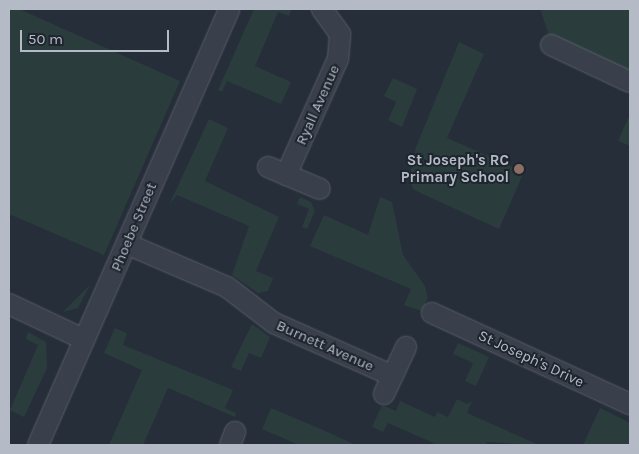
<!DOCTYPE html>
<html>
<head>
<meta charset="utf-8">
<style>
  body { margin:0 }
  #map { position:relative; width:639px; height:454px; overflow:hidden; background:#262e3a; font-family:Karla,sans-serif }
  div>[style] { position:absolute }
  .green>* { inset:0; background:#2b3c3d }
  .roads { filter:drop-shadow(0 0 1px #585e68) drop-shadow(0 0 1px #585e68) }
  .minor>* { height:20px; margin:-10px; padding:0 10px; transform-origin:10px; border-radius:10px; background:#3a404b }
  .dots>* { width:14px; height:14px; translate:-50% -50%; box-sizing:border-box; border:2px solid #1f252f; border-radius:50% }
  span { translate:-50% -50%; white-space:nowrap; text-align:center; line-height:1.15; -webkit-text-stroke:4px #1f252f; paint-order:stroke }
  .street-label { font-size:15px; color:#b5bbc6 }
  .poi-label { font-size:15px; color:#b5bbc6; font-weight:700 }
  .right { translate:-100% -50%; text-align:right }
  .frame { position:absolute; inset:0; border:10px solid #b5bbc6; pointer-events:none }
  .scale { position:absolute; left:20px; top:30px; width:149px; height:22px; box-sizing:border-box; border:2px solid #b5bbc6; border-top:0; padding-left:6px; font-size:15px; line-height:18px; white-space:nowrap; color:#b5bbc6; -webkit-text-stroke:4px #1f252f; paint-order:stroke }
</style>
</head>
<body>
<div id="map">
  <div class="green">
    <i style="clip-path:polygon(9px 9px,19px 9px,180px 81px,104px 255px,9px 214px)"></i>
    <i style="clip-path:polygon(254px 9px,292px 9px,289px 16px,278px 12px,255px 66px,291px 82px,281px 104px,227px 81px,222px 92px,218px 90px)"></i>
    <i style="clip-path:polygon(540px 9px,630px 9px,630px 77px,551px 41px)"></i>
    <i style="clip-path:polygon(459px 42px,484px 54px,447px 138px,524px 172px,499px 229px,414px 190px,409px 180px,416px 147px)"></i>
    <i style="clip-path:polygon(393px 78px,417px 89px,402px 127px,388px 120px,396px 102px,384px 96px)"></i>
    <i style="clip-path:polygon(630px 114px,630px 146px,618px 141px)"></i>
    <i style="clip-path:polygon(209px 119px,228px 128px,205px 181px,279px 217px,256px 271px,273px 278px,268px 291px,258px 293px,232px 275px,249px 226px,177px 195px,169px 205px)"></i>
    <i style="clip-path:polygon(300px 197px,311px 202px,315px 211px,307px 229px,302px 227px,309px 209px,297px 204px)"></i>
    <i style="clip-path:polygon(380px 197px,392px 202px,403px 255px,425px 286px,428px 298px,421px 311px,404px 305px,411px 289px,310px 246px,324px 215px,368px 235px)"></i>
    <i style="clip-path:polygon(90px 285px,78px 308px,63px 312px)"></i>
    <i style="clip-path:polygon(252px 324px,270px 337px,261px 358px,249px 353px,241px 371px,231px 367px)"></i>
    <i style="clip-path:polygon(115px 328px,127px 333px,123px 345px,233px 390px,225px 408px,236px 413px,235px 417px,168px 388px,143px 445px,109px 445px,142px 370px,104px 353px)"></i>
    <i style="clip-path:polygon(28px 332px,46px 342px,47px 368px,24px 417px,10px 410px,38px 345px,26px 339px)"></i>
    <i style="clip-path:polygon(458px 343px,489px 357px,476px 386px,465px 381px,473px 363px,453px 354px)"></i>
    <i style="clip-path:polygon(457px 399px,467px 404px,472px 401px,467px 413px,539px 445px,487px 442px,485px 445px,438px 445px,388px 423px,383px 432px,372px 427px,382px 405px,396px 411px,400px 401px,435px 417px,437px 412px,448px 417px)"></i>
    <i style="clip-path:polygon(271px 408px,323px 430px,356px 445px,299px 445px,262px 429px)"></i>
    <i style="clip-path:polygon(600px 408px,630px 423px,630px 445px,583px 445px)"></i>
  </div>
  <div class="roads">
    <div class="minor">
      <i style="left:551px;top:45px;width:87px;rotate:25.1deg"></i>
      <i style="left:268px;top:167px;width:56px;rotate:22.9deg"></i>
      <i style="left:286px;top:175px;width:127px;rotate:-65.9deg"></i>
      <i style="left:338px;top:59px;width:25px;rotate:-85deg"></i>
      <i style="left:340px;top:34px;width:31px;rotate:-126deg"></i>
      <i style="left:127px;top:244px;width:109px;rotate:23.3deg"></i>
      <i style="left:227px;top:287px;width:59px;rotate:37.5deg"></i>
      <i style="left:274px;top:323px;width:130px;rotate:24deg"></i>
      <i style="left:9px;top:304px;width:82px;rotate:25.3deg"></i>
      <i style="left:432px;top:313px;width:218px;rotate:24.7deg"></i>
      <i style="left:384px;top:394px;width:52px;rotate:-64.9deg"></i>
      <i style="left:38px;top:445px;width:476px;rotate:-66.3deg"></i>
      <i style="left:230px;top:445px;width:14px;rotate:-69deg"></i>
    </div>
  </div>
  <div class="dots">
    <i style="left:519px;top:169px;background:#8d6e63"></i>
  </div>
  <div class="street-label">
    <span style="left:318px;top:105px;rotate:-66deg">Ryall Avenue</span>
    <span style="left:134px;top:227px;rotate:-67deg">Phoebe Street</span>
    <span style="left:325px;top:346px;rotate:24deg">Burnett Avenue</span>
    <span style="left:531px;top:359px;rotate:25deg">St Joseph's Drive</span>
  </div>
  <div class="poi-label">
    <span class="right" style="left:509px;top:169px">St Joseph's RC<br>Primary School</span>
  </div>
  <div class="frame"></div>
  <div class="scale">50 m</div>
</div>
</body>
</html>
